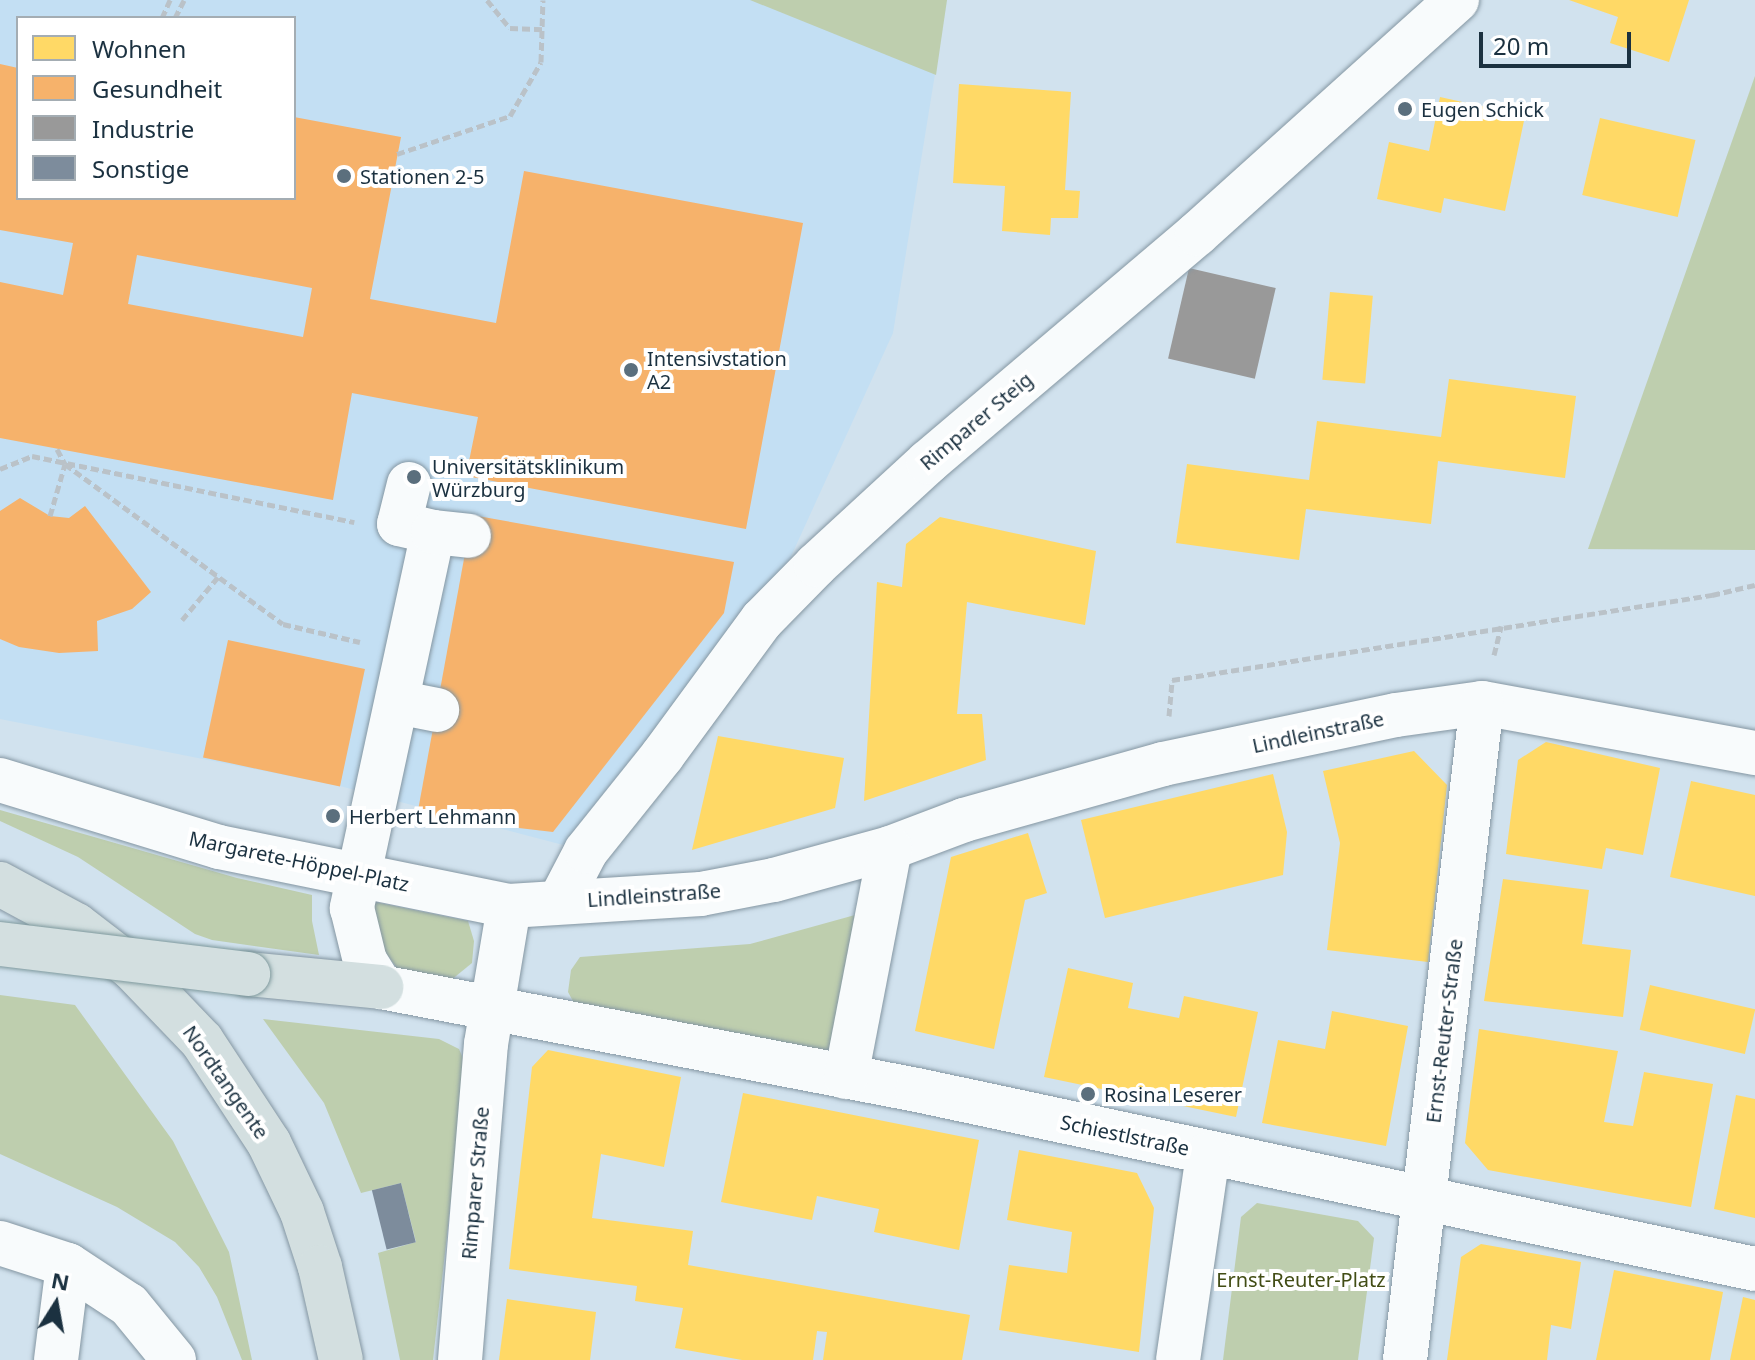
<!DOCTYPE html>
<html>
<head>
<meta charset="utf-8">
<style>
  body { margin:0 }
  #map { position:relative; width:1755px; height:1360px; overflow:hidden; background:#d1e2ee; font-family:"Noto Sans",sans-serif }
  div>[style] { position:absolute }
  .built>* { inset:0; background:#c3dff3 }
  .green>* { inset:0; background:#beceae }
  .homes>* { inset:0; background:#ffd966; transform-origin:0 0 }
  .health>* { inset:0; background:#f6b26b; transform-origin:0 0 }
  .industry>* { inset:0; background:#999; transform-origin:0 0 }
  .building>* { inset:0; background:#7d8c9c; transform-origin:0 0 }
  .path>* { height:5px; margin-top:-2.5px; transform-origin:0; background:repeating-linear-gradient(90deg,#bac2c8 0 8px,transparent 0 12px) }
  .roads { filter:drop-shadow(0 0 2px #8496a2) drop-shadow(0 0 2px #8496a2) }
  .minor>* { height:44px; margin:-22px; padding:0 22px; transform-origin:22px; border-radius:22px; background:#f8fbfc }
  .major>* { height:44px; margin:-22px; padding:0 22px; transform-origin:22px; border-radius:22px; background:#d3dfe0 }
  .bridges { filter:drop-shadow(0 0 2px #7e999d) drop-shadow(0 0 2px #7e999d) }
  .major-bridge>* { height:44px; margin:-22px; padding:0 22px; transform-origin:22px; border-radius:22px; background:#d3dfe0 }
  .dots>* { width:22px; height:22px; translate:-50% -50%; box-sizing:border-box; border:4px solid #fff; border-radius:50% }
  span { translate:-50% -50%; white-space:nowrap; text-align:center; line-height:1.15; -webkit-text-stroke:8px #fff; paint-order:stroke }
  .poi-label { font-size:20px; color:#1b3140 }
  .left { translate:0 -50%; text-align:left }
  .street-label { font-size:20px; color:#1b3140 }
  .park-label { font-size:20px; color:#424d15 }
  .legend { position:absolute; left:16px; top:16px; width:280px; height:184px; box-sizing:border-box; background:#fff; border:2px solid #a4adb3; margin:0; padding:10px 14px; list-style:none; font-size:24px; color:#1b3140 }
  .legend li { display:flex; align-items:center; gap:16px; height:40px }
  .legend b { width:40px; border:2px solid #a4adb3 }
  .north { position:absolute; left:16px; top:1264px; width:80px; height:80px; -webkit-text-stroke:6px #fff; paint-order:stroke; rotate:11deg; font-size:22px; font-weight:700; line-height:32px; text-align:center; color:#1b3140 }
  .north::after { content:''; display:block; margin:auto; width:28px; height:36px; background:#1b3140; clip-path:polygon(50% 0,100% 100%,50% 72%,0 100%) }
  .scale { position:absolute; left:1479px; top:32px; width:152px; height:36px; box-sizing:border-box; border:4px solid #1b3140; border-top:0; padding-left:10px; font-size:24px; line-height:28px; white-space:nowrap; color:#1b3140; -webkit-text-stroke:6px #fff; paint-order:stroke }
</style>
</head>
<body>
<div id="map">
  <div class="built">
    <i style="clip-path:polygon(evenodd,0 0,947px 0,893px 333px,762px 620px,586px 851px,340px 786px,0 719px,0 0,18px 18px,294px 18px,294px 198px,18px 198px,18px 18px)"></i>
  </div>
  <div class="green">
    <i style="clip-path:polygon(750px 0,947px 0,936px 75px)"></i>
    <i style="clip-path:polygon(1755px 76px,1755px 550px,1588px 549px)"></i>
    <i style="clip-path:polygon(0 810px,237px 878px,312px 895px,312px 921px,319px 955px,212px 940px,195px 934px,78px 857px,0 821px)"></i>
    <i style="clip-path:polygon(370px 901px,468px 921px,474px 941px,472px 963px,445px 985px,399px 971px,375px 938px)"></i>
    <i style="clip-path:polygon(855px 915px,834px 1057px,574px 1003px,568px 992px,571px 970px,580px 957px,750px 944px)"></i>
    <i style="clip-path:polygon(0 995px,75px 1005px,173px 1141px,229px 1252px,252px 1360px,242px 1360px,217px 1297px,199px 1267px,175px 1242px,117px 1207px,0 1154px)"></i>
    <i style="clip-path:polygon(263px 1019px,439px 1039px,459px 1049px,466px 1065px,433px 1360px,400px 1360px,378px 1253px,416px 1242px,401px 1183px,361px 1193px,324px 1103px)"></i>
    <i style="clip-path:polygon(1257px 1203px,1358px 1221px,1374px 1238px,1358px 1360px,1223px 1360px,1241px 1217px)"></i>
  </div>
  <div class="homes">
    <i style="clip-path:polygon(1569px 0,1689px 0,1669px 62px,1610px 43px,1618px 17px)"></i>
    <i style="clip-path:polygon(959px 84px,1071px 92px,1065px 190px,1080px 191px,1078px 218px,1051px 218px,1050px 235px,1002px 231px,1005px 186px,953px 183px)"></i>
    <i style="clip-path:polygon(1440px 97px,1525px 116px,1505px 211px,1444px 198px,1441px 213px,1377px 199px,1389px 142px,1429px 151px)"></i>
    <i style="left:1600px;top:118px;width:98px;height:79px;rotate:13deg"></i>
    <i style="left:1330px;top:292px;width:43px;height:88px;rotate:5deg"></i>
    <i style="clip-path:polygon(1449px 379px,1576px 396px,1565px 478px,1438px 461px,1431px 524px,1306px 509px,1299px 560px,1176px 543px,1187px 464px,1309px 480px,1317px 421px,1441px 437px)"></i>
    <i style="clip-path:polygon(940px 517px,1096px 551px,1085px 625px,967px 602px,957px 714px,982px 714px,986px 760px,864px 801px,877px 582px,902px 587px,906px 544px)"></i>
    <i style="clip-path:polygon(718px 736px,844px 758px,835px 808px,692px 850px)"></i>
    <i style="clip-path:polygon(1546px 742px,1660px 768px,1643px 855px,1606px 848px,1602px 869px,1506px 854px,1518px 760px)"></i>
    <i style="clip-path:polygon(1414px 751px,1447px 785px,1428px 962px,1327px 950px,1340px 843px,1323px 771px)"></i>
    <i style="clip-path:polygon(1273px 774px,1287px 832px,1283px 875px,1105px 918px,1081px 820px)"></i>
    <i style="clip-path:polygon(1691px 781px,1755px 795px,1755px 896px,1670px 877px)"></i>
    <i style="clip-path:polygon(1028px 833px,1047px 893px,1025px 900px,994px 1049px,915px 1031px,951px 857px)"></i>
    <i style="clip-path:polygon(1503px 879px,1589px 890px,1582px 944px,1631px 950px,1623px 1017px,1484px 1001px)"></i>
    <i style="clip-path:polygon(1068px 968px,1133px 983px,1128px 1008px,1179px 1018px,1184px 996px,1258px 1012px,1236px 1117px,1044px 1077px)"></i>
    <i style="left:1650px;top:985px;width:108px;height:46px;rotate:13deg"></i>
    <i style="clip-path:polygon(1332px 1011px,1408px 1026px,1386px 1146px,1262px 1123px,1278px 1040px,1325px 1049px)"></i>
    <i style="clip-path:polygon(1479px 1029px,1618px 1051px,1604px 1122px,1633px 1126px,1644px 1072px,1713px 1084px,1691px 1207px,1488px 1170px,1465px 1143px)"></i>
    <i style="clip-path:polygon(548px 1050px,681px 1077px,664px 1167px,601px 1154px,592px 1218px,693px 1231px,688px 1265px,970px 1315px,962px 1360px,823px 1360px,827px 1332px,817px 1331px,813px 1360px,742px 1360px,675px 1348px,683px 1308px,635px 1301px,637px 1286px,509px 1269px,532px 1067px)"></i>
    <i style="clip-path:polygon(743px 1093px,979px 1140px,959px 1250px,874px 1232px,879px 1209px,850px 1203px,817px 1196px,812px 1220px,721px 1202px)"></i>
    <i style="clip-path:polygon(1736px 1095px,1755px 1099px,1755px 1218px,1714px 1209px)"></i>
    <i style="clip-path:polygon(1019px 1150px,1137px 1173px,1154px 1208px,1139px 1352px,999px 1330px,1009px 1265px,1067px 1273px,1072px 1232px,1007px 1220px)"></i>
    <i style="clip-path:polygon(1481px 1244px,1581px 1262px,1571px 1329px,1551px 1325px,1547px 1360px,1447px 1360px,1461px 1257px)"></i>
    <i style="clip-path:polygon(1614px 1270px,1723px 1292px,1710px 1360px,1596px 1360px)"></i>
    <i style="clip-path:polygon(1743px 1297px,1755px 1300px,1755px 1360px,1730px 1360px)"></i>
    <i style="clip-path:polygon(507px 1299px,596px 1312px,590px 1360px,499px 1360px)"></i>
  </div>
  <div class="health">
    <i style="clip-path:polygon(evenodd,0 64px,18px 68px,18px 198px,294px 198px,294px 117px,401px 137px,370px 299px,496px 323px,524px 171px,803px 223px,746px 529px,466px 476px,478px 417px,352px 393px,333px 500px,0 438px,0 282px,63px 295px,73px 243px,0 230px,0 64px,137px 255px,312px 288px,303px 337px,128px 304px,137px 255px)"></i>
    <i style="clip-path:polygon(20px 498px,50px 516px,69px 518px,85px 506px,151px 592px,132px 609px,97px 621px,98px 651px,59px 653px,19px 647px,0 639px,0 511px)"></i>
    <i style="clip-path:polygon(472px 515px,734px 562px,724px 613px,553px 832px,417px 816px)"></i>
    <i style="left:228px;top:640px;width:140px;height:120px;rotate:12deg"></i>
  </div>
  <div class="industry">
    <i style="left:1189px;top:268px;width:89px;height:93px;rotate:13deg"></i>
  </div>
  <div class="building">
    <i style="left:401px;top:1183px;width:61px;height:30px;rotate:76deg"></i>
  </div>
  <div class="path">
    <i style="left:487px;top:0;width:36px;rotate:51deg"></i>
    <i style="left:510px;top:28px;width:33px;rotate:2deg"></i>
    <i style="left:162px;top:18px;width:20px;rotate:-66deg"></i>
    <i style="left:175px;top:18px;width:20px;rotate:-63deg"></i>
    <i style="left:397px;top:154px;width:119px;rotate:-18.6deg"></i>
    <i style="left:510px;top:116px;width:62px;rotate:-60.1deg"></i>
    <i style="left:541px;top:62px;width:62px;rotate:-88.2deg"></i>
    <i style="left:57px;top:449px;width:17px;rotate:62deg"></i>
    <i style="left:65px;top:464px;width:270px;rotate:36.3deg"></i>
    <i style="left:283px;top:624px;width:79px;rotate:13.2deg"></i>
    <i style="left:0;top:469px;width:35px;rotate:-22deg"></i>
    <i style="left:32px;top:456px;width:329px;rotate:11.6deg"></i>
    <i style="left:50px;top:516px;width:54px;rotate:-73.9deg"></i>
    <i style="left:182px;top:620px;width:56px;rotate:-50.1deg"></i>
    <i style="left:1494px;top:655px;width:30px;rotate:-76deg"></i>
    <i style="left:1169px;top:716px;width:36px;rotate:-85deg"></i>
    <i style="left:1172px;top:680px;width:547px;rotate:-8.95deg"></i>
    <i style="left:1712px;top:595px;width:44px;rotate:-13.1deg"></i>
  </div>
  <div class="roads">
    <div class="minor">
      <i style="left:409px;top:484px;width:41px;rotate:104deg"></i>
      <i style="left:399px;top:524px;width:35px;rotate:13deg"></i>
      <i style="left:433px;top:532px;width:385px;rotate:102.2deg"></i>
      <i style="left:352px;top:908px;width:55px;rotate:76.2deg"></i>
      <i style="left:365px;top:961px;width:31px;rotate:58deg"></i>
      <i style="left:381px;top:987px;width:546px;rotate:10.88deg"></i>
      <i style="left:917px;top:1090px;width:857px;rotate:12.06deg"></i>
      <i style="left:433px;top:532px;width:36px;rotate:6deg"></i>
      <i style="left:397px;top:702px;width:41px;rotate:11.3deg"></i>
      <i style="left:0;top:780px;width:229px;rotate:17deg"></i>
      <i style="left:219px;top:847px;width:296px;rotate:11.5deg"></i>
      <i style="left:509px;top:906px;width:192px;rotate:-3.6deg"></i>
      <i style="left:701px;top:894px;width:74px;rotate:-10.9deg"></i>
      <i style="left:774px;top:880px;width:120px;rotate:-15.4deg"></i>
      <i style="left:890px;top:848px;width:79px;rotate:-20.7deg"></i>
      <i style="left:964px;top:820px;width:207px;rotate:-15.7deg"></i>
      <i style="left:1163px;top:764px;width:238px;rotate:-11.9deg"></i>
      <i style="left:1396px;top:715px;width:87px;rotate:-7.9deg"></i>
      <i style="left:1482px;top:703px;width:278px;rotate:10.4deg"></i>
      <i style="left:560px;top:901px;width:56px;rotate:-62.5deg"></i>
      <i style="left:586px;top:851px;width:122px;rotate:-51.3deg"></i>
      <i style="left:662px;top:756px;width:169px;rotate:-53.7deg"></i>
      <i style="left:762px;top:620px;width:77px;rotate:-45.5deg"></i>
      <i style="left:816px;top:565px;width:152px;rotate:-42.6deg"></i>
      <i style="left:928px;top:462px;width:353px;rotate:-40.3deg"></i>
      <i style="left:1197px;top:234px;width:350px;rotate:-42deg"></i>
      <i style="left:846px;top:1077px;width:233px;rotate:-79.1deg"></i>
      <i style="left:0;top:1243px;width:71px;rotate:17.9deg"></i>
      <i style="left:68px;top:1265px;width:96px;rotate:97.2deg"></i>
      <i style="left:68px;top:1265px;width:73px;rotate:33.3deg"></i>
      <i style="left:129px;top:1305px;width:71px;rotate:50.7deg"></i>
      <i style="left:460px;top:1360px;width:317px;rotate:-85.3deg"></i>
      <i style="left:486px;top:1044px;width:140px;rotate:-80.5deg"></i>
      <i style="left:1178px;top:1360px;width:208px;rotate:-81.7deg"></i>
      <i style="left:1405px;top:1360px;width:661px;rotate:-83.32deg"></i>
    </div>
    <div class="major">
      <i style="left:0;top:884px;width:86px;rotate:28.3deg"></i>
      <i style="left:76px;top:925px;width:71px;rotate:37.5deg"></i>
      <i style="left:132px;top:968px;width:101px;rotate:46.2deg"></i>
      <i style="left:202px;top:1041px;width:122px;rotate:56.7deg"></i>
      <i style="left:269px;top:1143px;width:76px;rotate:64.4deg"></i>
      <i style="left:302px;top:1212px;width:58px;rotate:71.9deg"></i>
      <i style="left:320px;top:1267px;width:95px;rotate:77.3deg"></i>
      <i style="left:248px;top:974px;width:134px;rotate:5.6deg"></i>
    </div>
  </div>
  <div class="bridges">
    <div class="major-bridge">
      <i style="left:0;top:944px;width:250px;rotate:6.9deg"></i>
    </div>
  </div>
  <div class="dots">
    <i style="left:1405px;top:109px;background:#5b6f7d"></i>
    <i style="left:344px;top:176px;background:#5b6f7d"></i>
    <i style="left:631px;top:370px;background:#5b6f7d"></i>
    <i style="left:414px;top:477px;background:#5b6f7d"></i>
    <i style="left:333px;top:816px;background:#5b6f7d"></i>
    <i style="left:1088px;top:1094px;background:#5b6f7d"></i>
  </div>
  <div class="poi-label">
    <span class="left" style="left:1421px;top:109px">Eugen Schick</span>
    <span class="left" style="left:360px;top:176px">Stationen 2-5</span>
    <span class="left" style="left:647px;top:370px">Intensivstation<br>A2</span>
    <span class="left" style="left:432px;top:478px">Universitätsklinikum<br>Würzburg</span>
    <span class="left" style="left:349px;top:816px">Herbert Lehmann</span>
    <span class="left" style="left:1104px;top:1094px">Rosina Leserer</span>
  </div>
  <div class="street-label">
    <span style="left:976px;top:421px;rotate:-40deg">Rimparer Steig</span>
    <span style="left:1318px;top:732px;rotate:-12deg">Lindleinstraße</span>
    <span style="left:299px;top:861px;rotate:12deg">Margarete-Höppel-Platz</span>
    <span style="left:654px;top:895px;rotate:-4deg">Lindleinstraße</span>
    <span style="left:1444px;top:1031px;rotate:-83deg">Ernst-Reuter-Straße</span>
    <span style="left:226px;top:1082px;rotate:55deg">Nordtangente</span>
    <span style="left:1125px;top:1135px;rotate:12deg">Schiestlstraße</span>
    <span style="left:475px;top:1183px;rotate:-85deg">Rimparer Straße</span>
  </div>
  <div class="park-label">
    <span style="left:1301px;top:1279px">Ernst-Reuter-Platz</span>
  </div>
  <ul class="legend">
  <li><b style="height:22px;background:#ffd966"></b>Wohnen</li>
  <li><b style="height:22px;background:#f6b26b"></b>Gesundheit</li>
  <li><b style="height:22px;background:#999"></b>Industrie</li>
  <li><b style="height:22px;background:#7d8c9c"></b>Sonstige</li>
  </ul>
  <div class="north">N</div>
  <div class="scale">20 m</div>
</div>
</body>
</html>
